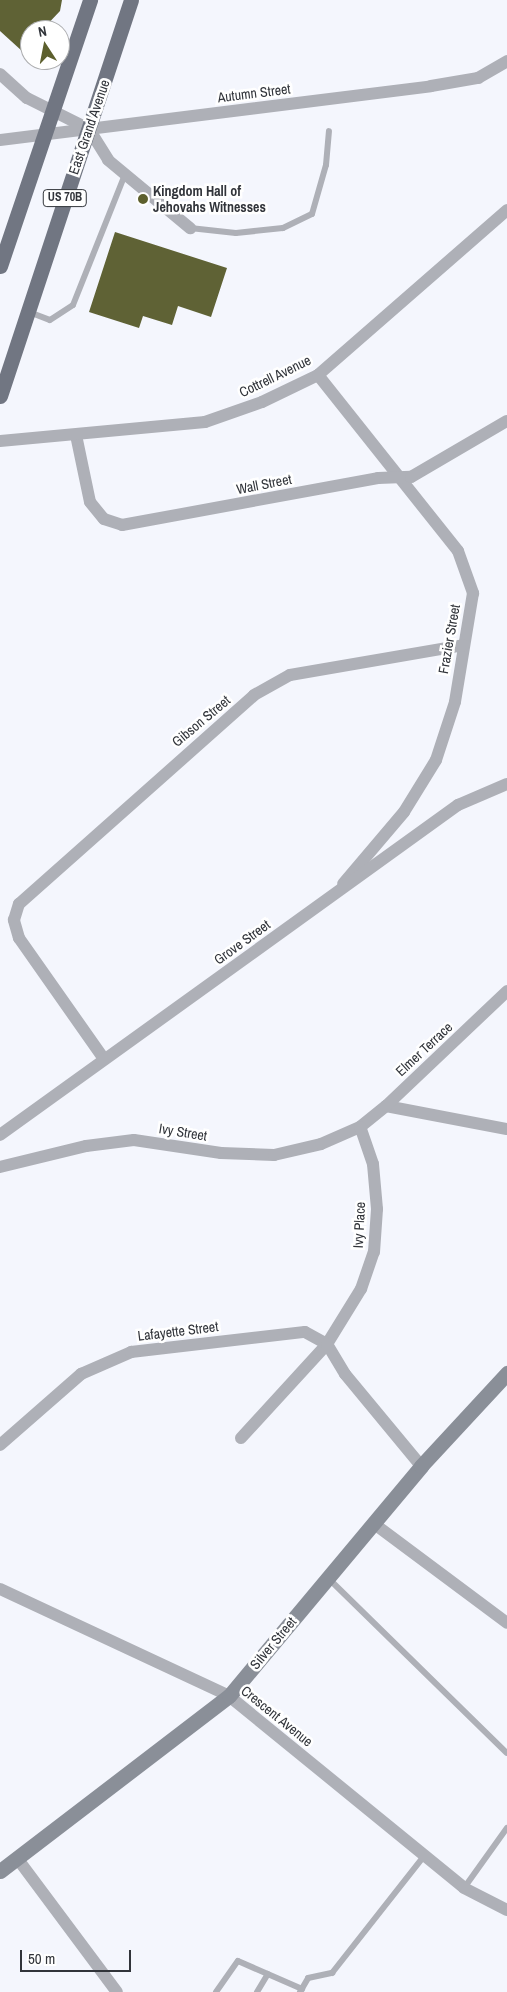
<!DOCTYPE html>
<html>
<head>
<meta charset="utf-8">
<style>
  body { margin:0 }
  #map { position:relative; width:507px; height:1992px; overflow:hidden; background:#f4f6fd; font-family:"Archivo Narrow",sans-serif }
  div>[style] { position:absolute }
  .building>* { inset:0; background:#5f6235 }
  .lane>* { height:6px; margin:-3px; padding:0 3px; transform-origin:3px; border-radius:3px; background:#aeb0b7 }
  .street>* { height:12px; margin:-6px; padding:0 6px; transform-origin:6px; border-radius:6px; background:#aeb0b7 }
  .secondary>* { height:15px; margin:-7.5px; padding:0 7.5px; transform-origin:7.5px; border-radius:7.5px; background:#8a8f98 }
  .primary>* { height:15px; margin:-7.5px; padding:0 7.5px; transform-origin:7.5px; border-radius:7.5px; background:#717682 }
  .dots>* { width:14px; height:14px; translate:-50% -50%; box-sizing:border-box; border:2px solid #fff; border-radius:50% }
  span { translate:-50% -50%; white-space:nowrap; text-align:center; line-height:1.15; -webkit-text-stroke:5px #fff; paint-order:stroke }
  .shield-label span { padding:1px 4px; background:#fff; border:1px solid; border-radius:4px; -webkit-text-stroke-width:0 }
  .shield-label { font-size:12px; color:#31343a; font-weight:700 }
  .street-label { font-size:14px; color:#31343a }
  .poi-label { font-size:14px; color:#31343a; font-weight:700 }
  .left { translate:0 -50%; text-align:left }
  .north { position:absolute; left:20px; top:20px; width:50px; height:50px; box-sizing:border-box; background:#fff; border:1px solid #adaeb0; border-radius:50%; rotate:349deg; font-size:14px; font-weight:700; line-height:20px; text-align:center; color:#31343a }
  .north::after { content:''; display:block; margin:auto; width:18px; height:22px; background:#5c5f2d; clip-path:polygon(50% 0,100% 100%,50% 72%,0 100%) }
  .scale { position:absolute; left:20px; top:1950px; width:111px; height:22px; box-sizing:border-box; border:2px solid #31343a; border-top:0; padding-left:6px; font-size:15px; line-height:18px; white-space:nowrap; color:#31343a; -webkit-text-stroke:4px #fff; paint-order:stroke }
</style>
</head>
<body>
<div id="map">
  <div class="building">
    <i style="clip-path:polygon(0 0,62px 0,60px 11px,42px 30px,30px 30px,30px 43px,22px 51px,0 31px)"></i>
    <i style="clip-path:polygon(115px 232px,227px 268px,211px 317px,178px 306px,172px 325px,143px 316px,139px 328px,89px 312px)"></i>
  </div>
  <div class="lane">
    <i style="left:190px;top:228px;width:46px;rotate:6.2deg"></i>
    <i style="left:236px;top:233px;width:47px;rotate:-6.1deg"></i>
    <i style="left:283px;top:228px;width:32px;rotate:-26deg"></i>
    <i style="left:312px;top:214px;width:51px;rotate:-74.1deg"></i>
    <i style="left:326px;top:165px;width:34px;rotate:-85deg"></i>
    <i style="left:29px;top:312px;width:22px;rotate:21deg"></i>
    <i style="left:50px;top:320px;width:27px;rotate:-33deg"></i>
    <i style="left:73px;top:305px;width:141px;rotate:-68.3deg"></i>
    <i style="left:328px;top:1578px;width:250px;rotate:44.4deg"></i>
    <i style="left:464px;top:1888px;width:74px;rotate:-54.4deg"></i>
    <i style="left:216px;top:1992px;width:38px;rotate:-55deg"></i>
    <i style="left:238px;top:1961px;width:70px;rotate:23.6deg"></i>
    <i style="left:257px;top:1992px;width:21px;rotate:-59deg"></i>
    <i style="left:300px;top:1992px;width:16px;rotate:-60deg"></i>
    <i style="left:308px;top:1978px;width:25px;rotate:-12deg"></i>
    <i style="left:332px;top:1973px;width:149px;rotate:-51.8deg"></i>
  </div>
  <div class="street">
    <i style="left:0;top:74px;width:36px;rotate:42deg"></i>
    <i style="left:27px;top:98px;width:69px;rotate:26.6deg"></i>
    <i style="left:89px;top:129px;width:36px;rotate:58deg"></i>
    <i style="left:108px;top:160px;width:107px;rotate:39.7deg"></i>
    <i style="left:0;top:140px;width:434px;rotate:-7.1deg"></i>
    <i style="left:431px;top:86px;width:48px;rotate:-9.7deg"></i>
    <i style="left:478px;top:78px;width:34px;rotate:-30deg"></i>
    <i style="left:318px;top:375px;width:225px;rotate:51.5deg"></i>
    <i style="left:458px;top:551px;width:45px;rotate:70.3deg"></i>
    <i style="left:473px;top:593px;width:110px;rotate:99.4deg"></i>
    <i style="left:455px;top:702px;width:61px;rotate:108.1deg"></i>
    <i style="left:436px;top:760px;width:61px;rotate:121.6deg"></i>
    <i style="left:404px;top:812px;width:94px;rotate:130.3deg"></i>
    <i style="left:76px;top:435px;width:68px;rotate:78.2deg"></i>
    <i style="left:90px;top:502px;width:22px;rotate:51deg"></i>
    <i style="left:104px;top:519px;width:19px;rotate:18deg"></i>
    <i style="left:122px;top:525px;width:260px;rotate:-10.4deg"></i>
    <i style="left:378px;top:478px;width:33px;rotate:-2deg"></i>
    <i style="left:411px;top:477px;width:111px;rotate:-30.3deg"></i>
    <i style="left:0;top:441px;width:206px;rotate:-5.3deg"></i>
    <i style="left:205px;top:422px;width:60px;rotate:-19.3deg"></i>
    <i style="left:262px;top:402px;width:62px;rotate:-25.7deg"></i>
    <i style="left:318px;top:375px;width:251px;rotate:-41.1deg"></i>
    <i style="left:104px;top:1059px;width:148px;rotate:-125.1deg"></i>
    <i style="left:19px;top:938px;width:19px;rotate:-106deg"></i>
    <i style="left:14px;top:920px;width:17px;rotate:-73deg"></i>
    <i style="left:19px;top:904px;width:314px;rotate:-41.6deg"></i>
    <i style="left:254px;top:695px;width:41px;rotate:-29.1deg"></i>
    <i style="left:290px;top:675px;width:176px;rotate:-9.8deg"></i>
    <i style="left:386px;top:1106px;width:123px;rotate:10.8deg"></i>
    <i style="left:0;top:1135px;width:565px;rotate:-35.77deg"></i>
    <i style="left:458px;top:805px;width:53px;rotate:-23.2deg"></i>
    <i style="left:0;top:1167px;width:89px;rotate:-13.7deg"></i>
    <i style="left:86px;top:1146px;width:48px;rotate:-7.1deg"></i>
    <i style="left:134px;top:1140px;width:88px;rotate:8.5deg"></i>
    <i style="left:221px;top:1153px;width:53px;rotate:2.2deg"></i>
    <i style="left:274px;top:1155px;width:48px;rotate:-13.2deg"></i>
    <i style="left:321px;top:1144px;width:43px;rotate:-23.6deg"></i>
    <i style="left:360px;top:1127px;width:33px;rotate:-39deg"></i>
    <i style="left:386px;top:1106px;width:167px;rotate:-43.5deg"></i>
    <i style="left:241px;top:1438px;width:127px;rotate:-47.5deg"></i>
    <i style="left:327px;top:1344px;width:65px;rotate:-58.3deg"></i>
    <i style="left:361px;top:1289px;width:39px;rotate:-71deg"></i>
    <i style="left:374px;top:1252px;width:43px;rotate:-86deg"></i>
    <i style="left:377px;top:1209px;width:45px;rotate:-95.1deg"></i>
    <i style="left:373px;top:1164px;width:39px;rotate:-109deg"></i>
    <i style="left:0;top:1445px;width:108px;rotate:-41.2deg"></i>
    <i style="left:81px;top:1374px;width:55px;rotate:-23.7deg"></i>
    <i style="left:131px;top:1352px;width:175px;rotate:-6.6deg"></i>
    <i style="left:305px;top:1332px;width:25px;rotate:29deg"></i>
    <i style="left:327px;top:1344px;width:35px;rotate:59deg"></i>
    <i style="left:345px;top:1374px;width:119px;rotate:50.4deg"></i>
    <i style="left:373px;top:1523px;width:167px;rotate:36.7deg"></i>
    <i style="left:0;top:1589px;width:253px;rotate:25deg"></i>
    <i style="left:229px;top:1696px;width:303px;rotate:39.2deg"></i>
    <i style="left:464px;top:1888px;width:48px;rotate:27.1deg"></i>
    <i style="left:17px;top:1858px;width:167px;rotate:53.3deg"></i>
  </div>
  <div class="secondary">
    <i style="left:0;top:1871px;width:288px;rotate:-37.4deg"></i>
    <i style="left:229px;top:1696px;width:300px;rotate:-50.1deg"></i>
    <i style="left:421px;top:1466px;width:127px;rotate:-47.2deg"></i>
  </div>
  <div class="primary">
    <i style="left:0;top:266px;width:281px;rotate:-71.3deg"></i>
    <i style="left:0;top:396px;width:417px;rotate:-71.7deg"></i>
  </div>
  <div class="dots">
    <i style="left:143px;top:199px;background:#5c5f2d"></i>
  </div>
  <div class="shield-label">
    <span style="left:65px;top:198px">US 70B</span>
  </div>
  <div class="street-label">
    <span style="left:254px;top:93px;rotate:-7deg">Autumn Street</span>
    <span style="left:89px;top:127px;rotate:-71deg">East Grand Avenue</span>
    <span style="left:275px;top:376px;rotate:-26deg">Cottrell Avenue</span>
    <span style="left:264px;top:484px;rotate:-11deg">Wall Street</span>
    <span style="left:449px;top:639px;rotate:-80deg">Frazier Street</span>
    <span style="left:201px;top:721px;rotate:-40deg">Gibson Street</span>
    <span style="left:242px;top:942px;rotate:-36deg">Grove Street</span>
    <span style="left:424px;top:1049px;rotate:-43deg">Elmer Terrace</span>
    <span style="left:183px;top:1132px;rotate:9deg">Ivy Street</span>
    <span style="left:359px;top:1225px;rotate:-87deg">Ivy Place</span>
    <span style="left:178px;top:1331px;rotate:-7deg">Lafayette Street</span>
    <span style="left:273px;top:1643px;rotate:-50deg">Silver Street</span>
    <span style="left:277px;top:1716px;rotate:39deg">Crescent Avenue</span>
  </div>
  <div class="poi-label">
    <span class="left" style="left:153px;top:199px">Kingdom Hall of<br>Jehovahs Witnesses</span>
  </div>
  <div class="north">N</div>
  <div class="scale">50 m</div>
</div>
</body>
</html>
